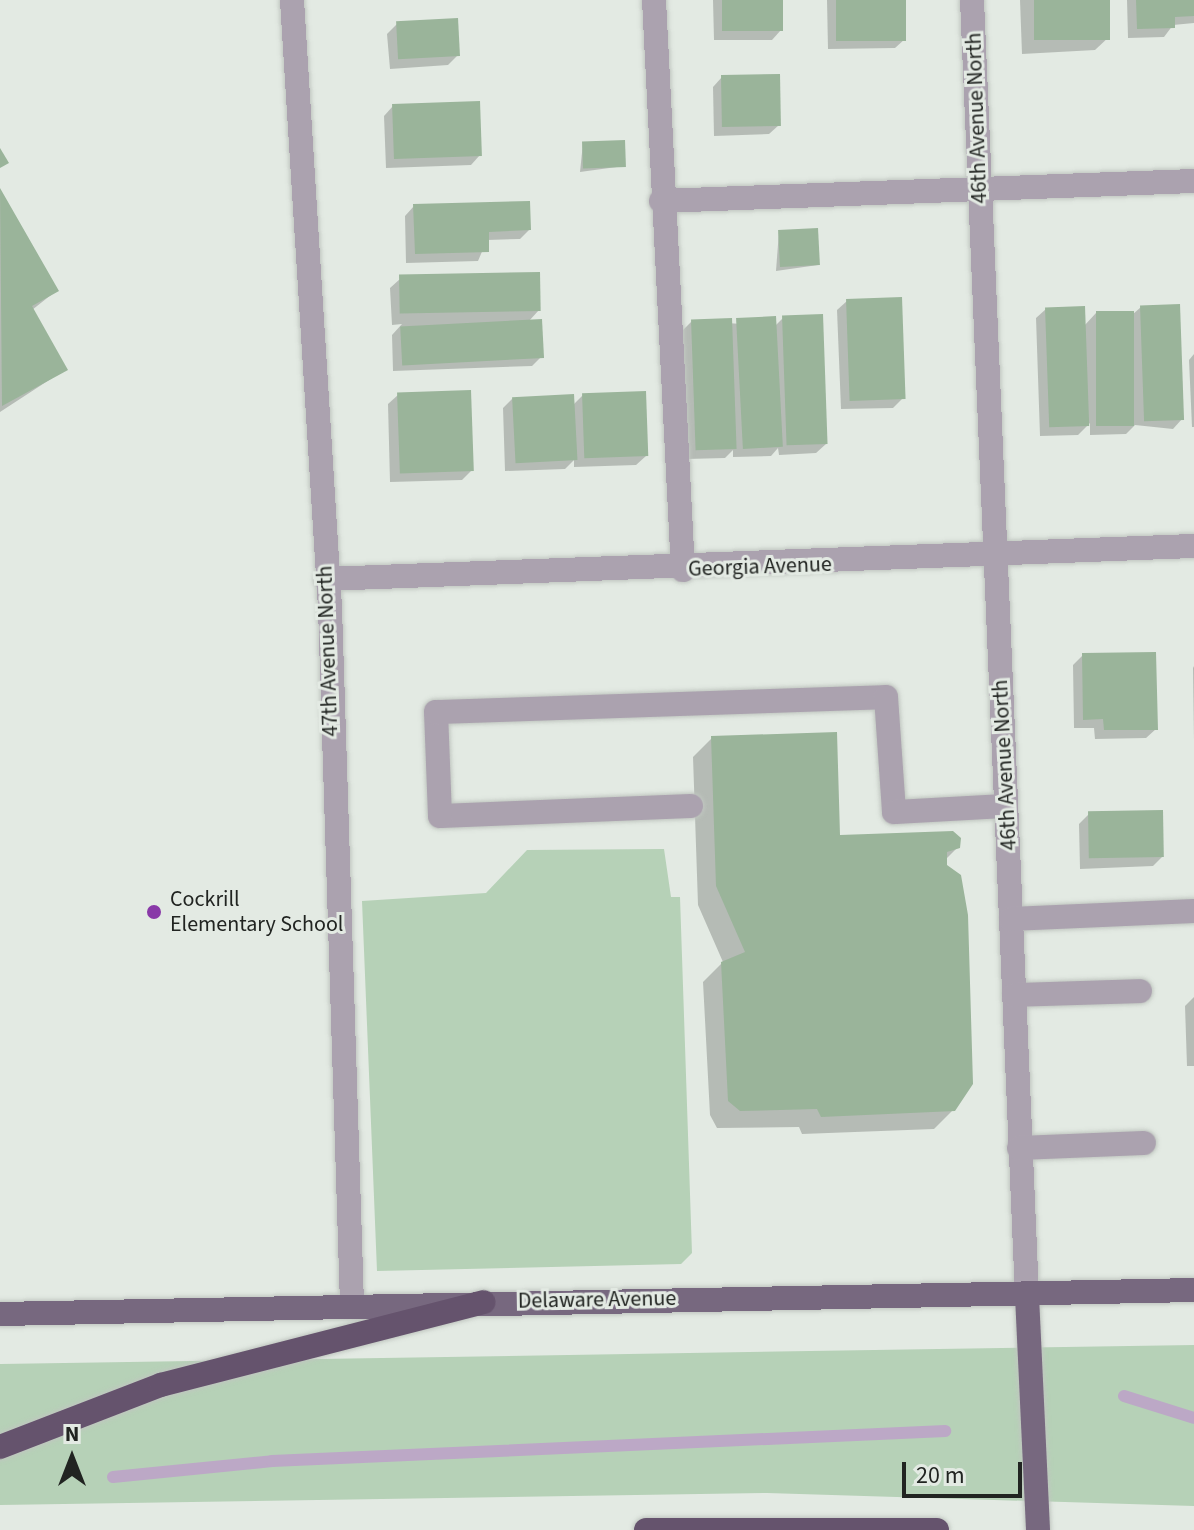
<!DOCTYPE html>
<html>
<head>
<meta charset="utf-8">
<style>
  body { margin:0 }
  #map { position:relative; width:1194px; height:1530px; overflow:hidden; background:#e3eae3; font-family:"Source Sans 3",sans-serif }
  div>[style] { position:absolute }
  .green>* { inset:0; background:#b6d1b7 }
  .shadow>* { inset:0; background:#0003 }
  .stream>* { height:12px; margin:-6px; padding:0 6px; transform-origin:6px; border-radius:6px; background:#bca8c6 }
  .building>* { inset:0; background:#9ab49a; transform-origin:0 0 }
  .roads { filter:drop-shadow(0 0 2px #c0c6c0) drop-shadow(0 0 2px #c0c6c0) }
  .minor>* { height:24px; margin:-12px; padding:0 12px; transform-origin:12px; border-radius:12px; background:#aba2af }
  .major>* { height:24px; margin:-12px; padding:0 12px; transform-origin:12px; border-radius:12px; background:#77687f }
  .highway>* { height:24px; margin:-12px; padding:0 12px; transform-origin:12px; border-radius:12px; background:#65536d }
  .dots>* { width:22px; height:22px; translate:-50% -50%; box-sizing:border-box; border:4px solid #e3eae3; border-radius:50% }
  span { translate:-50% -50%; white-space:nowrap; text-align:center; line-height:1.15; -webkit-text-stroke:6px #e3eae3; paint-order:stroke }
  .street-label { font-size:22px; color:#212421 }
  .poi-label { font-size:22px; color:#212421 }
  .left { translate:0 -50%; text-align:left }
  .north { position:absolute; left:32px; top:1418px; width:80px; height:80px; -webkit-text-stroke:6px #e3eae3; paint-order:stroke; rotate:0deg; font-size:22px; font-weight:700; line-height:32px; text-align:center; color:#212421 }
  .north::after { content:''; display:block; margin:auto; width:28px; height:36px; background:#212421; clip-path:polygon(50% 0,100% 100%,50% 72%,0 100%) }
  .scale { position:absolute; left:902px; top:1462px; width:120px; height:36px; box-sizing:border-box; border:4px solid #212421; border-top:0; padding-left:10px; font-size:24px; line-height:28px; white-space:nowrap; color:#212421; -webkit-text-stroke:6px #e3eae3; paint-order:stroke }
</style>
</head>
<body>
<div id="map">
  <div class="green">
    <i style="clip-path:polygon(664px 849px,671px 897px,680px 897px,692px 1253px,681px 1264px,377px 1271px,362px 901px,486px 893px,527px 850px)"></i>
    <i style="clip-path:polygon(1194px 1345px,1194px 1506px,767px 1493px,0 1505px,0 1364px)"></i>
  </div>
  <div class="shadow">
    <i style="clip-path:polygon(713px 0,781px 0,781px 30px,772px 40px,714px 40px)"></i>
    <i style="clip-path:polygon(827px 0,904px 0,905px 39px,895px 48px,828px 49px)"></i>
    <i style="clip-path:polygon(1020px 0,1106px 0,1110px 36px,1095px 50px,1022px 54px)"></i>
    <i style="clip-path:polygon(1127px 0,1194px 0,1194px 23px,1173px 25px,1164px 37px,1128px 38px)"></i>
    <i style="clip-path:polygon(397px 24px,458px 55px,448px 65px,390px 69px,387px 34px)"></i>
    <i style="clip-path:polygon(722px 77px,779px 125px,769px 134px,714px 136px,713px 87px)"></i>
    <i style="clip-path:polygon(393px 106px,480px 155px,471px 165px,386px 168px,384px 116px)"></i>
    <i style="clip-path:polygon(583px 143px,624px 166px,580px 172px)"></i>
    <i style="clip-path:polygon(0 192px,56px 291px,32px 310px,66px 369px,0 412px)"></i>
    <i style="clip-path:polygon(414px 206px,529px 230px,520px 239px,487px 240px,478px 261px,406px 263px,405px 216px)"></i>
    <i style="clip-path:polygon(779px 231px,818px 265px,776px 271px)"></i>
    <i style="clip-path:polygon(400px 279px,539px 310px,529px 321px,541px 357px,532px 366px,393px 371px,392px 335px,402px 324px,392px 325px,390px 288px)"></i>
    <i style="clip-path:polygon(847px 301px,903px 398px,893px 408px,841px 409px,837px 310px)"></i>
    <i style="clip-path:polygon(1141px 307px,1182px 419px,1173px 429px,1135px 425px,1126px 434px,1090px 435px,1090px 423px,1078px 435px,1040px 436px,1036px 318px,1046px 309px,1084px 326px,1096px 313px,1132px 315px)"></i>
    <i style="clip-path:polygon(783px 318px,826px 444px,816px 453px,779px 455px,778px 448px,771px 456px,733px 457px,733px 450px,725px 458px,687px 459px,682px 331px,692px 321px,775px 326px)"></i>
    <i style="clip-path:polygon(1194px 354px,1194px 427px,1192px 427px,1189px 360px)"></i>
    <i style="clip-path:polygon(398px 395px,472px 470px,462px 480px,390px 482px,388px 404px)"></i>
    <i style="clip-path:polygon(583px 395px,646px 456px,636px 465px,574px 467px,574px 460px,565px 469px,505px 471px,503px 408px,513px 398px,573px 405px)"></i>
    <i style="clip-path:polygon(1083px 655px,1156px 729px,1146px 738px,1095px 739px,1094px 728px,1074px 728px,1073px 665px)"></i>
    <i style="clip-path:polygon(1194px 666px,1194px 741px,1193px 668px)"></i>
    <i style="clip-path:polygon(712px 738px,838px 837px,960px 845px,945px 860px,953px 1110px,934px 1129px,802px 1134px,799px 1127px,717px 1128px,710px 1115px,703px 982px,723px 962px,698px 905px,693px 757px)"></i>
    <i style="clip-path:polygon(1089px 814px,1162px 857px,1153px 866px,1080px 869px,1079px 824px)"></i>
    <i style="clip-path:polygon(1194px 997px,1194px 1066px,1187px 1066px,1185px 1006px)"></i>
  </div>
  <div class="stream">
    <i style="left:1124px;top:1396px;width:73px;rotate:17.4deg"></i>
    <i style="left:113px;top:1477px;width:160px;rotate:-5.7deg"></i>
    <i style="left:272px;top:1461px;width:674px;rotate:-2.55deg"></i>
  </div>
  <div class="building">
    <i style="left:722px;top:0;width:61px;height:31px"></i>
    <i style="left:836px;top:0;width:70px;height:41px"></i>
    <i style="left:1034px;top:0;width:76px;height:40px"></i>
    <i style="clip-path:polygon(1136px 0,1194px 0,1194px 16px,1175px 17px,1175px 28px,1137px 29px)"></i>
    <i style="left:458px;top:18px;width:38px;height:62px;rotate:87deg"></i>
    <i style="left:780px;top:74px;width:52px;height:59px;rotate:89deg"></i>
    <i style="left:480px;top:101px;width:55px;height:88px;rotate:88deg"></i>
    <i style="left:625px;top:140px;width:27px;height:43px;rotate:88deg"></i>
    <i style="clip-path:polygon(0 148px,9px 163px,0 168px)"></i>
    <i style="clip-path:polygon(0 188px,59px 291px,32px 306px,68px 370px,2px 406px)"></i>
    <i style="clip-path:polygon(530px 201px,531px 230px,489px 232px,489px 252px,415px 254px,413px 204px)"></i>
    <i style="left:818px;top:228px;width:37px;height:40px;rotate:87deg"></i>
    <i style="left:540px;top:272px;width:39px;height:141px;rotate:89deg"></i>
    <i style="left:902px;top:297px;width:102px;height:56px;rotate:88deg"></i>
    <i style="left:1180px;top:304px;width:116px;height:40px;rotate:88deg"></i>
    <i style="left:1085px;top:306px;width:120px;height:40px;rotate:88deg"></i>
    <i style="left:1096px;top:311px;width:38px;height:115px"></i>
    <i style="left:823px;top:314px;width:130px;height:41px;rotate:88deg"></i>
    <i style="left:776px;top:316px;width:131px;height:40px;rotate:87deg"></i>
    <i style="left:732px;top:318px;width:131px;height:41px;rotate:88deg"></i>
    <i style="left:542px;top:319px;width:39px;height:142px;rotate:87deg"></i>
    <i style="left:471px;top:390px;width:81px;height:74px;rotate:88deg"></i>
    <i style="left:646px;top:391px;width:65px;height:64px;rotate:88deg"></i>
    <i style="left:574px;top:394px;width:66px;height:62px;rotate:87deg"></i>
    <i style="clip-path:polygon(1156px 652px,1158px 730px,1104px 730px,1103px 719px,1083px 720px,1082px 653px)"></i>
    <i style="clip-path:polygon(837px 732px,840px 835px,953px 831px,961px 838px,960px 848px,947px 852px,947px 865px,961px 875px,968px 915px,973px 1084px,955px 1111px,821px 1117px,817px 1109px,740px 1111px,728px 1101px,721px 962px,745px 952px,716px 886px,711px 736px)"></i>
    <i style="left:1163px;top:810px;width:47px;height:75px;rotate:89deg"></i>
  </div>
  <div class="roads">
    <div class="minor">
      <i style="left:292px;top:0;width:609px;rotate:86.42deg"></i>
      <i style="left:330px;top:608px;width:695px;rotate:88.19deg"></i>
      <i style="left:654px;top:0;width:571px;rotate:87.09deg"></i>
      <i style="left:972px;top:0;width:1297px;rotate:87.57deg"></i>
      <i style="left:661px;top:201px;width:533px;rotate:-2.15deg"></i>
      <i style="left:326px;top:579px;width:869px;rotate:-2.18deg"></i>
      <i style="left:691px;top:806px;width:251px;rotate:177.7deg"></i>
      <i style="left:440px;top:816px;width:104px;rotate:-92.2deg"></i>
      <i style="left:436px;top:712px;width:450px;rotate:-1.9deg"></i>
      <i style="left:886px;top:697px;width:115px;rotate:86deg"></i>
      <i style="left:894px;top:812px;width:112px;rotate:-3.1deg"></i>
      <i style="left:1011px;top:919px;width:183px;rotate:-2.5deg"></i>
      <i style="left:1014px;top:995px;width:126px;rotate:-1.8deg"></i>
      <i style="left:1019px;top:1148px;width:125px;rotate:-2.3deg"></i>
    </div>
    <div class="major">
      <i style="left:1027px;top:1296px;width:234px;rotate:87.3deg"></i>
      <i style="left:0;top:1314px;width:1194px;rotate:-1.15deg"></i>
    </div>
    <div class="highway">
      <i style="left:0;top:1447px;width:173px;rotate:-21.1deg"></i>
      <i style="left:161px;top:1385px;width:333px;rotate:-14.4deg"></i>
      <i style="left:646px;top:1530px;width:291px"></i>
    </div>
  </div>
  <div class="dots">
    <i style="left:154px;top:912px;background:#8939a8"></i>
  </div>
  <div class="street-label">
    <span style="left:977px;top:118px;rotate:-92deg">46th Avenue North</span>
    <span style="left:760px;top:567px;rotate:-2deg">Georgia Avenue</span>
    <span style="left:328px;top:651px;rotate:-92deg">47th Avenue North</span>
    <span style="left:1005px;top:765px;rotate:-93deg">46th Avenue North</span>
    <span style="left:597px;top:1300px;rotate:-1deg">Delaware Avenue</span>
  </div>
  <div class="poi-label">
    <span class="left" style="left:170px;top:912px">Cockrill<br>Elementary School</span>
  </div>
  <div class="north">N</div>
  <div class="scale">20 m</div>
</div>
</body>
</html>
